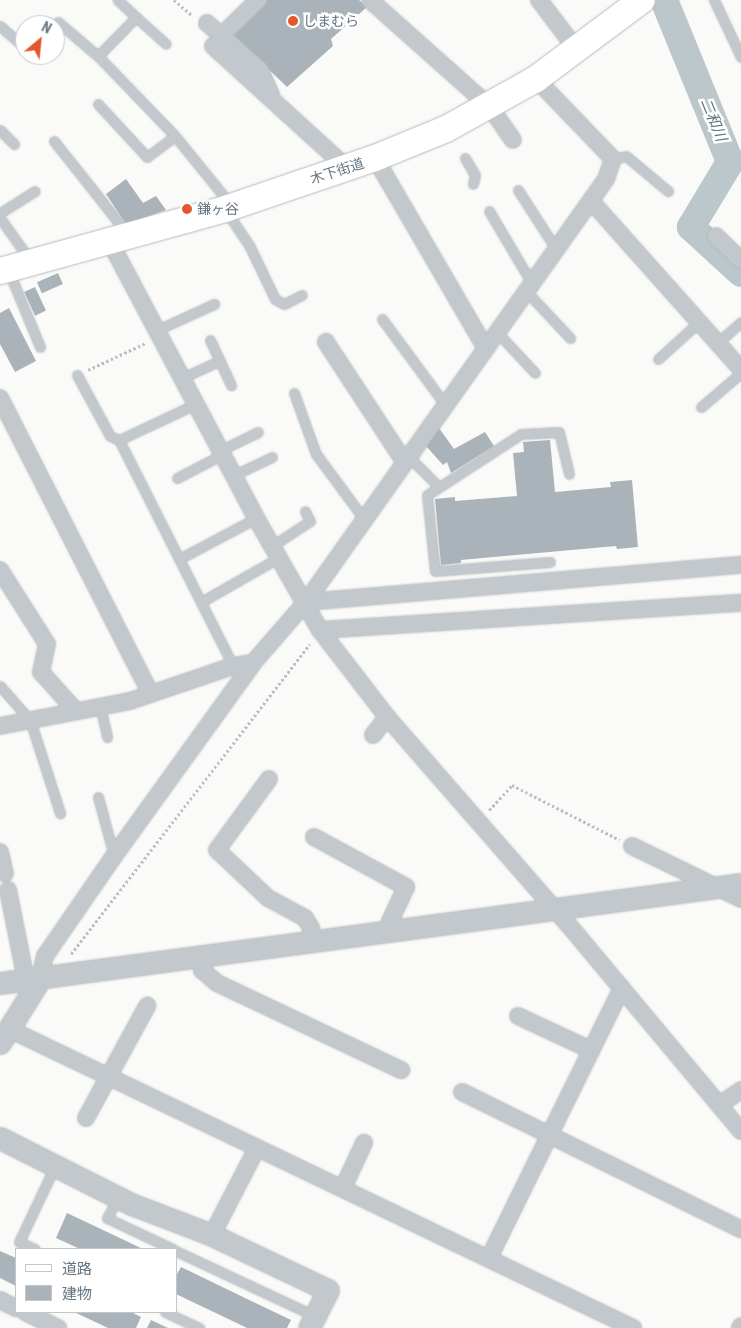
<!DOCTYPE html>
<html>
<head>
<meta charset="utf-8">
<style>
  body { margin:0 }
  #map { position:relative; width:741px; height:1328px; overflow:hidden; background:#fafaf8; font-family:"Roboto Condensed","Noto Sans JP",sans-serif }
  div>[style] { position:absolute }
  .river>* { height:28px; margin:-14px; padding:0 14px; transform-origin:14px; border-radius:14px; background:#bbc7cb }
  .building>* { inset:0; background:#aab3b9; transform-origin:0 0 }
  .path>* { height:2.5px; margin-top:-1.25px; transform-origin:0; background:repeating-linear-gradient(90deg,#bbbfc2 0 2.5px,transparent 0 5px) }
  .roads { filter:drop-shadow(0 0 1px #b5babe) drop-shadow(0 0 1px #b5babe) }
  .service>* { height:9px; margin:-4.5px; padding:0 4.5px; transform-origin:4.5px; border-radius:4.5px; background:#c3c8cc }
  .minor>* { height:16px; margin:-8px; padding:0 8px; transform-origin:8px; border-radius:8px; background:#c3c8cc }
  .tertiary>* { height:21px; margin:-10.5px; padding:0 10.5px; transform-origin:10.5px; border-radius:10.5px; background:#c3c8cc }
  .primary>* { height:26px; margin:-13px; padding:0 13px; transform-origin:13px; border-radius:13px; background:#fff }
  .dots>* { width:14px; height:14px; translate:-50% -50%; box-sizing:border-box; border:2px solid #fff; border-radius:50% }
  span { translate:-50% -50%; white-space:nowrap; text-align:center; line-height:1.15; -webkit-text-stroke:5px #fff; paint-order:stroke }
  .poi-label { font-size:14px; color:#657683 }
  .left { translate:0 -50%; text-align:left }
  .street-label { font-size:14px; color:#657683 }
  .water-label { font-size:15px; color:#60757c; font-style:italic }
  .legend { position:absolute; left:15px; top:1248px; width:162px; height:65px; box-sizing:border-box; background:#fff; border:1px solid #c1c8cd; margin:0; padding:6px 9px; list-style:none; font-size:15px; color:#657683 }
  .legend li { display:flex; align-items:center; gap:10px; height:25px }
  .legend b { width:25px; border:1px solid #c1c8cd }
  .north { position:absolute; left:15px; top:15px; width:50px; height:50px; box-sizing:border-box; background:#fff; border:1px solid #c1c8cd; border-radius:50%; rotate:28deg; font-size:14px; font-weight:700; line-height:20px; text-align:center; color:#657683 }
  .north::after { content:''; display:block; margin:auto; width:18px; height:22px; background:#e4572e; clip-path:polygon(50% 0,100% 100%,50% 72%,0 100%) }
</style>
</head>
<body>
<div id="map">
  <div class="river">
    <i style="left:664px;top:0;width:175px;rotate:67.8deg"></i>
    <i style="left:730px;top:162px;width:76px;rotate:121deg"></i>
    <i style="left:691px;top:227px;width:68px;rotate:42.6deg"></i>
  </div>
  <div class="building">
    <i style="clip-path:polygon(267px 0,359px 0,367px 7px,331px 39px,333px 46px,287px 87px,232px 34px)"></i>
    <i style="clip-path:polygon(126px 179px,143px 203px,156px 196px,166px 210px,126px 224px,106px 194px)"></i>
    <i style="left:58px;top:273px;width:12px;height:23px;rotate:66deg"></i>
    <i style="left:35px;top:287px;width:26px;height:12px;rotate:65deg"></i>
    <i style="clip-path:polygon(9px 308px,36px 361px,15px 372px,0 344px,0 313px)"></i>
    <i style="clip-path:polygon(439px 428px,454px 449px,485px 432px,494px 446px,451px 473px,447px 462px,443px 465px,426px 446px)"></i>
    <i style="clip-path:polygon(550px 440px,555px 492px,611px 487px,610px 482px,632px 480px,638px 547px,617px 549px,616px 546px,461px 560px,461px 563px,441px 565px,435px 499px,455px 497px,455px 501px,517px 496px,513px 453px,524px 452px,523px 442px)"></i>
    <i style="clip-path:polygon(67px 1213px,143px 1249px,80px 1249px,56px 1238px)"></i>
    <i style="clip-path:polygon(0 1251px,16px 1258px,16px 1286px,0 1278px)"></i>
    <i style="clip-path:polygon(181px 1267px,291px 1320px,287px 1328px,247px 1328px,176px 1294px,176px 1276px)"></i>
    <i style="clip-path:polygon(74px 1312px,131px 1312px,141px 1317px,136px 1328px,108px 1328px)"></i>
    <i style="clip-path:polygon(151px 1320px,168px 1328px,147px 1328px)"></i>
  </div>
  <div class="path">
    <i style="left:174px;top:0;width:25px;rotate:40deg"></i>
    <i style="left:88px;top:370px;width:64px;rotate:-25deg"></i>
    <i style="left:489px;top:810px;width:34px;rotate:-47deg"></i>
    <i style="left:512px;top:785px;width:121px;rotate:27deg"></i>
    <i style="left:71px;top:954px;width:391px;rotate:-52.4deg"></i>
  </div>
  <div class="roads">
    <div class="service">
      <i style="left:714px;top:0;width:63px;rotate:64.7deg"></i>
      <i style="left:136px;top:17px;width:40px;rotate:42deg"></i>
      <i style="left:55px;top:25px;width:4px;rotate:-45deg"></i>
      <i style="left:58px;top:22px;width:52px;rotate:40.4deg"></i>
      <i style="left:98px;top:56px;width:111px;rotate:46.1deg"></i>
      <i style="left:175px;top:136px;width:89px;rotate:50.9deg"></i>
      <i style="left:0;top:26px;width:33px;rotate:41deg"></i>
      <i style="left:98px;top:56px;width:54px;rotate:-45.7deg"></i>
      <i style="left:136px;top:17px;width:25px;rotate:-137deg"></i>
      <i style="left:98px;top:104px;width:72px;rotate:47.2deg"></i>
      <i style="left:147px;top:157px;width:35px;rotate:-37deg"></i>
      <i style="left:0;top:130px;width:20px;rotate:45deg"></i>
      <i style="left:54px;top:141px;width:116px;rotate:51.6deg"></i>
      <i style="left:465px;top:158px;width:20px;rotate:60deg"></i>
      <i style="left:475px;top:175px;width:9px;rotate:103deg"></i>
      <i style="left:613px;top:159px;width:13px;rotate:-13deg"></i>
      <i style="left:626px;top:156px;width:55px;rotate:39.8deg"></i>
      <i style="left:518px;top:190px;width:70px;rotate:57.2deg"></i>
      <i style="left:226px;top:211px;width:41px;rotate:55.9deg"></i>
      <i style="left:249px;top:245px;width:60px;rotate:64.3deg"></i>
      <i style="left:275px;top:299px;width:10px;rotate:29deg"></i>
      <i style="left:284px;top:304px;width:20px;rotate:-27deg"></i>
      <i style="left:489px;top:211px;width:82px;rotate:59.4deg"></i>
      <i style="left:0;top:213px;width:41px;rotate:-32.2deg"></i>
      <i style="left:0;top:218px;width:52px;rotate:54.5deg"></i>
      <i style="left:9px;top:272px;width:81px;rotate:67.5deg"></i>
      <i style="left:525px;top:290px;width:66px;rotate:46.8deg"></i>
      <i style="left:382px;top:319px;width:104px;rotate:53.6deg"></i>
      <i style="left:157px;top:330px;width:63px;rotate:-24.5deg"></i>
      <i style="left:496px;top:331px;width:57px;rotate:47.1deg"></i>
      <i style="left:210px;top:340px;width:50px;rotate:65deg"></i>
      <i style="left:717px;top:343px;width:32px;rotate:-41deg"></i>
      <i style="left:658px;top:359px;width:55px;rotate:-42.1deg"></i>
      <i style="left:77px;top:375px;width:69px;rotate:61.6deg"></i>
      <i style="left:110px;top:436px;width:10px;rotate:24deg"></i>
      <i style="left:119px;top:440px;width:85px;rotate:-25.1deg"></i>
      <i style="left:182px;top:378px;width:41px;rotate:-24.7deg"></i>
      <i style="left:294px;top:393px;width:65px;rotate:70.2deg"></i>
      <i style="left:316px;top:454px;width:81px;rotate:53.6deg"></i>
      <i style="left:701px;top:407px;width:52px;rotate:-40.4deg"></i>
      <i style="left:119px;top:440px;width:253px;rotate:63.2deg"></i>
      <i style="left:221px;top:450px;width:41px;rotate:-25.9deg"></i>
      <i style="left:408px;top:456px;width:44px;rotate:45deg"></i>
      <i style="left:234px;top:475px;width:42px;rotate:-25.3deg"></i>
      <i style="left:177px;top:478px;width:52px;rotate:-27.6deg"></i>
      <i style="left:272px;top:546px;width:45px;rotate:-33.3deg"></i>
      <i style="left:310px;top:521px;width:11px;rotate:-117deg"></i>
      <i style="left:179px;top:559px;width:87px;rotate:-28deg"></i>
      <i style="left:550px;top:562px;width:115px;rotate:175.5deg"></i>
      <i style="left:435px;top:571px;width:76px;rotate:-96deg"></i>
      <i style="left:427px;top:495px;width:112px;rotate:-33deg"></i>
      <i style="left:521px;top:434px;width:38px;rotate:-3deg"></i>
      <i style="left:559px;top:432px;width:43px;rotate:76.6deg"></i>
      <i style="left:201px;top:602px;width:89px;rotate:-29.7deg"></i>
      <i style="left:0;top:686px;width:45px;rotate:48.6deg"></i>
      <i style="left:30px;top:720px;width:98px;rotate:72.1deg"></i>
      <i style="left:100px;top:706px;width:32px;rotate:77deg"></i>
      <i style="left:98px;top:797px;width:61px;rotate:74.8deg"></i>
      <i style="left:118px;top:1198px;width:23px;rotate:119deg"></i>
      <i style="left:107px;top:1218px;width:73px;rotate:25.2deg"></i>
      <i style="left:35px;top:1249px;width:17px;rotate:-156deg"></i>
      <i style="left:19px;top:1242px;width:84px;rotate:-64.7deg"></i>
      <i style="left:176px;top:1251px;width:153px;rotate:25.1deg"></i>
      <i style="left:165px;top:1312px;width:38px;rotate:25deg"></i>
    </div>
    <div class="minor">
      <i style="left:370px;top:0;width:161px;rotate:41.7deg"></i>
      <i style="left:490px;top:107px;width:40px;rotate:55.1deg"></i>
      <i style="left:539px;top:0;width:63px;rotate:52.8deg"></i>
      <i style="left:207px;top:23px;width:71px;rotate:41.6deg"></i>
      <i style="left:260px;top:70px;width:27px;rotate:66deg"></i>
      <i style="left:221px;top:36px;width:52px;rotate:-44.2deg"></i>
      <i style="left:213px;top:46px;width:181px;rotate:42.3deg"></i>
      <i style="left:375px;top:158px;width:219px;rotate:59.8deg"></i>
      <i style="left:592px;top:202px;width:224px;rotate:48.3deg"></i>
      <i style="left:716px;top:236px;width:35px;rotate:44deg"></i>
      <i style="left:110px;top:242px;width:312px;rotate:62.1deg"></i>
      <i style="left:256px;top:518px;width:129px;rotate:60.3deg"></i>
      <i style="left:320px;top:630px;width:110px;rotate:52.4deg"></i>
      <i style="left:387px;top:717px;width:274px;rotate:48.9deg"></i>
      <i style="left:567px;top:923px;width:271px;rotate:50.1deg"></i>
      <i style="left:326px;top:342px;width:142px;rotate:56.8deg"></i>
      <i style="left:0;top:398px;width:332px;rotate:63deg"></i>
      <i style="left:0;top:570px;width:88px;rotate:57.6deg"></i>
      <i style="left:47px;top:644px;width:29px;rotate:102deg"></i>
      <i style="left:41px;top:672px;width:51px;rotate:48.2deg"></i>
      <i style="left:306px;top:602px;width:437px;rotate:-4.9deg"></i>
      <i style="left:320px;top:630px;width:422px;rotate:-3.7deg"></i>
      <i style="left:0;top:726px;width:132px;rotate:-10.9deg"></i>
      <i style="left:130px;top:701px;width:109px;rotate:-18.8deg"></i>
      <i style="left:233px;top:666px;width:20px;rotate:-9deg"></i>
      <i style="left:373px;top:735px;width:23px;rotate:-52deg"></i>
      <i style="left:269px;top:779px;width:88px;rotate:126.2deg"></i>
      <i style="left:217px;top:850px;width:70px;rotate:43.3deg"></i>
      <i style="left:268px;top:898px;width:42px;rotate:28.4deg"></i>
      <i style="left:305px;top:918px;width:12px;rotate:59deg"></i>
      <i style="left:311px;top:928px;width:14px;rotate:82deg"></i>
      <i style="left:314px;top:837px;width:105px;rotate:28.5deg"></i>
      <i style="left:406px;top:887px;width:50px;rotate:115deg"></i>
      <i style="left:632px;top:846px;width:121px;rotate:25.9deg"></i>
      <i style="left:0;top:852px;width:22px;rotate:77deg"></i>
      <i style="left:8px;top:890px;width:92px;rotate:78.7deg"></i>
      <i style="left:206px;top:956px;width:15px;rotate:106deg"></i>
      <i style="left:202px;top:970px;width:20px;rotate:41deg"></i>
      <i style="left:217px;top:983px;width:204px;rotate:25.3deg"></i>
      <i style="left:40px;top:979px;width:24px;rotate:-78deg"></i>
      <i style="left:45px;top:956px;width:121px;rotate:-55.4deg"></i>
      <i style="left:114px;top:856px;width:238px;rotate:-54.2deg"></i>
      <i style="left:253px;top:663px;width:81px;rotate:-49deg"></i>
      <i style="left:306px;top:602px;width:519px;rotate:-54.65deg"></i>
      <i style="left:606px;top:179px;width:21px;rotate:-71deg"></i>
      <i style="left:613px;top:159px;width:111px;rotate:-133.9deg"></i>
      <i style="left:518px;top:1016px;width:81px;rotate:25deg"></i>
      <i style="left:9px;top:1029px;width:692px;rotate:25.6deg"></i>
      <i style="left:462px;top:1092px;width:311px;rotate:26.2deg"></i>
      <i style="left:719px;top:1105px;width:27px;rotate:-34deg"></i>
      <i style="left:86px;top:1118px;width:128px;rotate:-61.4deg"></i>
      <i style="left:343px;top:1188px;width:50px;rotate:-65deg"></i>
      <i style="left:212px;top:1235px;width:98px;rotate:-62.7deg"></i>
      <i style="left:489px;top:1258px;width:301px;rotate:-63.8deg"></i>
      <i style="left:0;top:1300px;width:18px;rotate:27deg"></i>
      <i style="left:25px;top:1312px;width:37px;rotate:26deg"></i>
      <i style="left:740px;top:1328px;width:2px;rotate:-63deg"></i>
    </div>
    <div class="tertiary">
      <i style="left:0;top:983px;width:748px;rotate:-7.61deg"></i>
      <i style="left:0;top:1043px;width:75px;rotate:-58deg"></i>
      <i style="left:0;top:1138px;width:147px;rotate:26.7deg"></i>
      <i style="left:131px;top:1204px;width:87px;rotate:20.9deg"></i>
      <i style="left:212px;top:1235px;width:128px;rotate:25.4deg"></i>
      <i style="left:328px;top:1290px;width:42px;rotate:116.6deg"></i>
    </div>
    <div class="primary">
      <i style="left:0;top:271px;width:233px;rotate:-15.4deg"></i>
      <i style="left:225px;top:209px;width:158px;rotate:-18.8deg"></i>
      <i style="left:375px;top:158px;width:77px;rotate:-22.2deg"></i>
      <i style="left:446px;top:129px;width:103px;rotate:-29.1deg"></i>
      <i style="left:536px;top:79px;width:132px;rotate:-36.7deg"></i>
    </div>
  </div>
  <div class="dots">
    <i style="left:293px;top:21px;background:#e4572e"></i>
    <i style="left:187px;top:209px;background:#e4572e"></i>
  </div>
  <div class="poi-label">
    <span class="left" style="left:303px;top:21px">しまむら</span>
    <span class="left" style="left:197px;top:209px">鎌ヶ谷</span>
  </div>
  <div class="street-label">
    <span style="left:337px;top:171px;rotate:-18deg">木下街道</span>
  </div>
  <div class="water-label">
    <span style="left:713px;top:120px;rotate:68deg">二和川</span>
  </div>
  <ul class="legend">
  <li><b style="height:6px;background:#fff"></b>道路</li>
  <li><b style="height:14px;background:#aab3b9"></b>建物</li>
  </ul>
  <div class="north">N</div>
</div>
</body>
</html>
